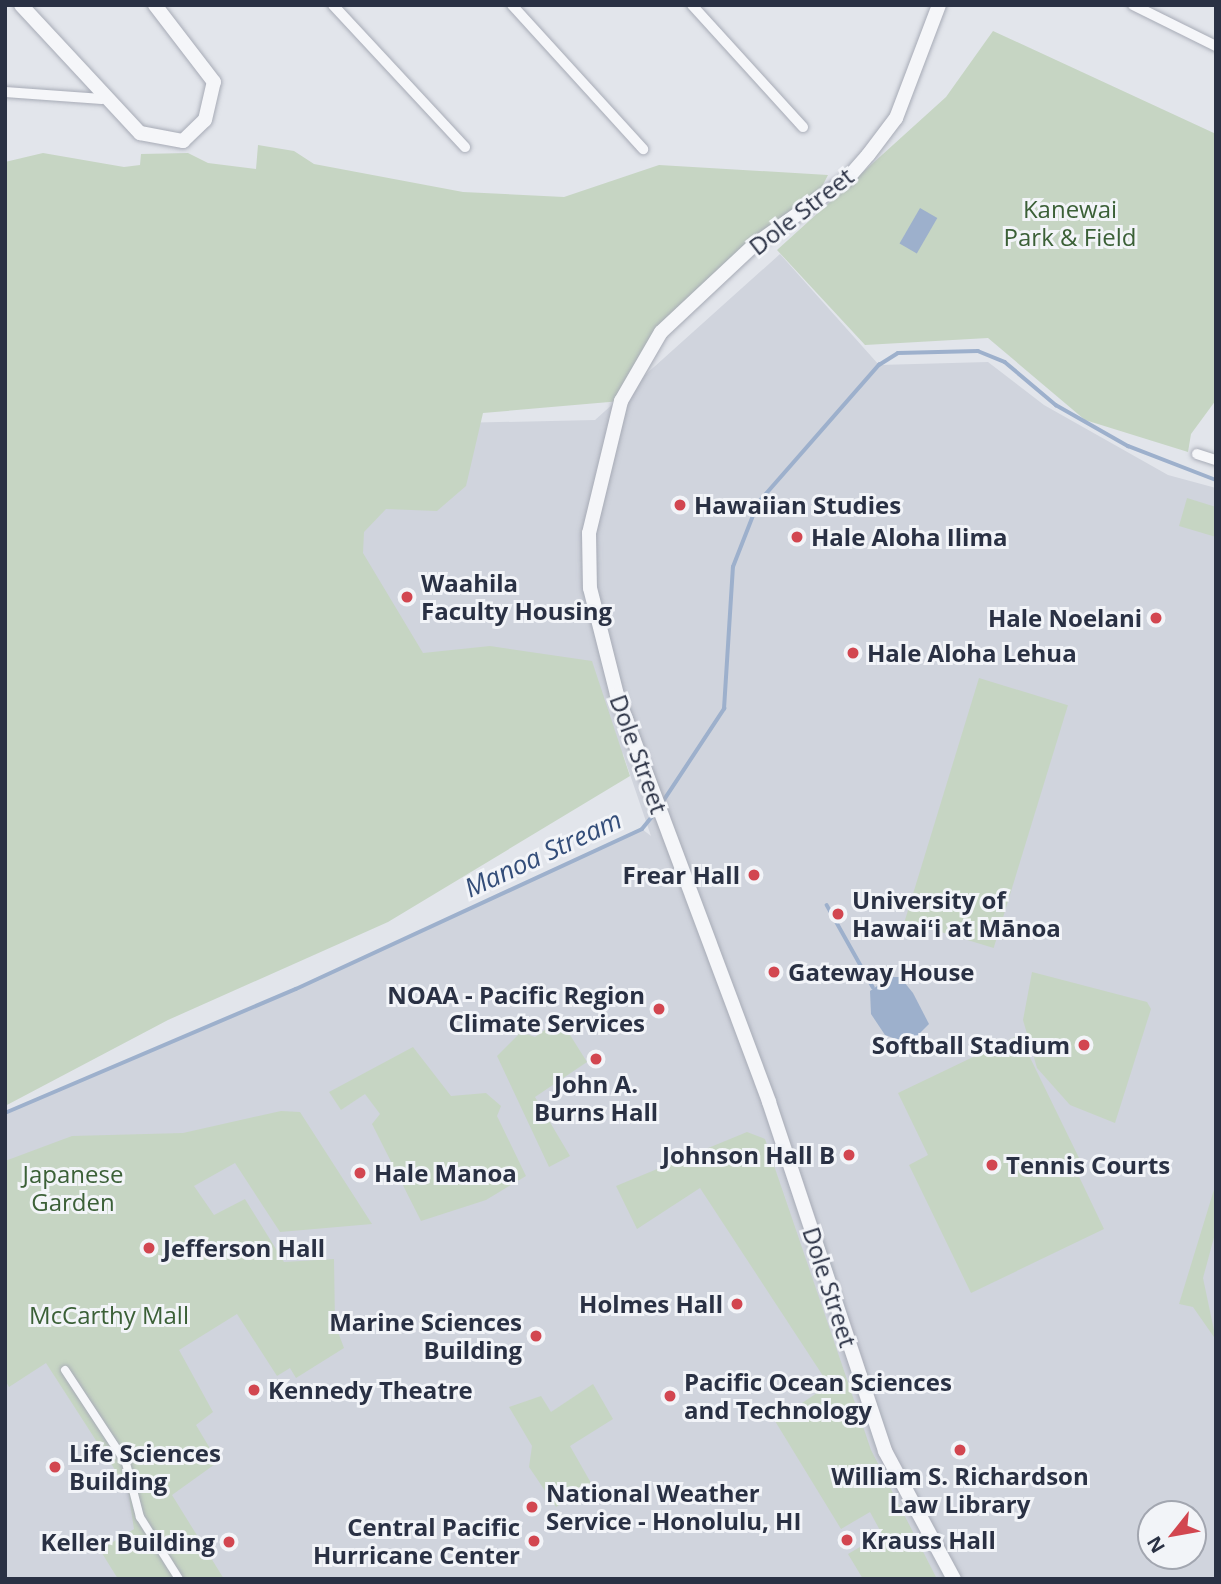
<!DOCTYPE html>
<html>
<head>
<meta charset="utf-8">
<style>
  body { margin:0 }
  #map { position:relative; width:1221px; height:1584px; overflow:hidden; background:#e2e5eb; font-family:"Open Sans",sans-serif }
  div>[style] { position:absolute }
  .built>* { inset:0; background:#d0d4dd }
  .green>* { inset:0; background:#c6d5c3; transform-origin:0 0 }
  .water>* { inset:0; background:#9db0cc; transform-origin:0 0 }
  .stream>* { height:3.5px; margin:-1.75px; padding:0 1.75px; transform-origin:1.75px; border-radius:1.75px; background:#9db0cc }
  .roads { filter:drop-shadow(0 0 2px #a7abb6) drop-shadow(0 0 2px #a7abb6) }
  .pedestrian>* { height:8px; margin:-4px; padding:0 4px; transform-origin:4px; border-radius:4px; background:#f5f6f9 }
  .minor>* { height:10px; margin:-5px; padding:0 5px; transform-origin:5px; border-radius:5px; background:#f5f6f9 }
  .tertiary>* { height:14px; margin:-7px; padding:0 7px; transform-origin:7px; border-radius:7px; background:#f5f6f9 }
  .dots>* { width:19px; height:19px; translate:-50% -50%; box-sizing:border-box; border:4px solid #f2f4f8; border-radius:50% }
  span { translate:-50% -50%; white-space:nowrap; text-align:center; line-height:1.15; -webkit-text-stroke:6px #f2f4f8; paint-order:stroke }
  .park-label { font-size:24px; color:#3b6037 }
  .street-label { font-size:24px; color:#2a3144 }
  .poi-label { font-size:24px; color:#2a3144; font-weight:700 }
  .left { translate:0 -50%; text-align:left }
  .right { translate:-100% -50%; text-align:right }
  .water-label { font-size:26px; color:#334d79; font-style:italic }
  .frame { position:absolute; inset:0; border:7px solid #2a3144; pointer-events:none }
  .north { position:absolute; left:1137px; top:1500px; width:70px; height:70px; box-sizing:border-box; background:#f2f4f8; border:2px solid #a2a6b0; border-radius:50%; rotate:239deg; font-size:19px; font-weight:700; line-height:28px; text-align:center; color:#2a3144 }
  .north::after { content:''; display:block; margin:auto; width:24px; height:32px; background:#d24650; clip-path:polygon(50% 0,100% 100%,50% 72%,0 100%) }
</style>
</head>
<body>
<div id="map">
  <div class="built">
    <i style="clip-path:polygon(evenodd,780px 254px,879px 365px,988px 362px,1044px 405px,1168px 475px,1216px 488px,1216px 1579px,5px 1579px,5px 1113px,296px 989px,642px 829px,651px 836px,623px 754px,345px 639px,368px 425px,595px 420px,780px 254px,1151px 1514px,1193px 1514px,1193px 1556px,1151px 1556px,1151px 1514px)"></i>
  </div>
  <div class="green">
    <i style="clip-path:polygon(993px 31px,1216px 134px,1216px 400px,1191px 434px,1188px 452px,1085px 420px,988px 338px,865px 345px,777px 250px,946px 97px)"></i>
    <i style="clip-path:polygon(258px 145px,294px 151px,314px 164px,463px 192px,564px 197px,659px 165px,828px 175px,812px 206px,754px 245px,661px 332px,621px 401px,483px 413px,466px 486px,437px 511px,386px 509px,364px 532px,363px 553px,423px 653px,490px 646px,592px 661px,630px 776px,388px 922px,168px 1020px,5px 1106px,5px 162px,43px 153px,124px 167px,140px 165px,141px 154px,188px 153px,208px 163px,256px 169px)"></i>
    <i style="clip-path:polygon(1187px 498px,1216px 507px,1216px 537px,1179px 526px)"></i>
    <i style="left:979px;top:678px;width:93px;height:254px;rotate:17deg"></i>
    <i style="clip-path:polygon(1032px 972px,1147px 1002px,1151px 1009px,1115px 1123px,1070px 1105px,1037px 1068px,1023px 1020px)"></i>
    <i style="clip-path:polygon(560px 1019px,587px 1062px,535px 1097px,570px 1156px,549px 1167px,497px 1056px,521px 1032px,535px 1037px)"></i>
    <i style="clip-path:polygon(1019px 1035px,1080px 1160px,1073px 1164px,1104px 1229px,971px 1293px,909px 1165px,928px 1155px,898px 1093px)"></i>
    <i style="clip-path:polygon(413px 1047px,451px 1096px,486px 1093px,501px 1106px,497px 1116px,526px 1176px,486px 1200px,421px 1221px,372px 1124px,380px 1114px,365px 1094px,341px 1110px,329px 1092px)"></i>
    <i style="clip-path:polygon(281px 1111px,300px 1112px,372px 1224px,280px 1232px,235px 1163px,194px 1186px,214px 1215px,245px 1199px,284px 1262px,334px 1259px,335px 1324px,344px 1348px,296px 1378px,290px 1368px,277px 1376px,237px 1314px,179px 1350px,213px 1412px,196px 1425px,218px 1462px,172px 1495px,224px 1579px,118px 1579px,100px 1550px,134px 1529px,128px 1490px,46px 1363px,9px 1387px,5px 1380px,5px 1161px,72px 1136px,183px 1133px)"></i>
    <i style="clip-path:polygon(747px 1132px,765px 1139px,871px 1450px,937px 1579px,863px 1579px,848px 1554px,882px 1534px,870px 1512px,841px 1529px,775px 1421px,829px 1385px,700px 1188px,637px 1229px,616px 1186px)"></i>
    <i style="clip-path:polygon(1216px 1183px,1216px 1230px,1203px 1278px,1216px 1340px,1193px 1307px,1179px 1304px)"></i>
    <i style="clip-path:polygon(593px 1384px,613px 1419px,570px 1446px,591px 1483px,556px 1507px,529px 1467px,532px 1446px,509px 1407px,541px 1396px,551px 1412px)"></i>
  </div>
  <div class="water">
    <i style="left:920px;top:208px;width:20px;height:41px;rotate:30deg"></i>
    <i style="clip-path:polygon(890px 977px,900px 977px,913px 993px,929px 1024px,909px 1044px,885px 1035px,871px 1014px,870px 991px)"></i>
  </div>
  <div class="stream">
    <i style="left:662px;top:803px;width:113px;rotate:-56.6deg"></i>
    <i style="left:724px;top:709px;width:142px;rotate:-86.4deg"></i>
    <i style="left:733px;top:567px;width:69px;rotate:-68.7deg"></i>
    <i style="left:758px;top:503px;width:184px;rotate:-48.8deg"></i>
    <i style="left:879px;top:365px;width:22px;rotate:-32deg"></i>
    <i style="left:898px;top:353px;width:80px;rotate:-1.4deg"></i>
    <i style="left:978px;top:351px;width:29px;rotate:22deg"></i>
    <i style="left:1005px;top:362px;width:67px;rotate:40.1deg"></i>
    <i style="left:1056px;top:405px;width:83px;rotate:29.7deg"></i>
    <i style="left:1128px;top:446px;width:94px;rotate:21.1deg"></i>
    <i style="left:827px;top:905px;width:94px;rotate:60.7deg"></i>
    <i style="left:5px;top:1113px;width:316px;rotate:-23.1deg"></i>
    <i style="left:296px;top:989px;width:381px;rotate:-24.8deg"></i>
    <i style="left:642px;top:829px;width:22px;rotate:-51deg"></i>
  </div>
  <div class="roads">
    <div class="pedestrian">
      <i style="left:65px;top:1370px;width:111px;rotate:56.7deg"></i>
      <i style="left:126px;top:1463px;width:56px;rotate:75.5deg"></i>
      <i style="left:140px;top:1517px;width:73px;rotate:57.8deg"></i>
    </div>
    <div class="minor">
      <i style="left:333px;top:5px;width:194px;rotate:47.1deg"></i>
      <i style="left:512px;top:5px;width:195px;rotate:47.7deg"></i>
      <i style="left:692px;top:5px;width:165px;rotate:47.7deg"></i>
      <i style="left:1133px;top:5px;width:93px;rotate:26.3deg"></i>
      <i style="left:5px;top:92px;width:97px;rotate:4.1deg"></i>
      <i style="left:1197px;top:454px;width:20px;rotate:18deg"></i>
    </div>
    <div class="tertiary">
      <i style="left:21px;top:5px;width:175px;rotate:47.1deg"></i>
      <i style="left:140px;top:133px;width:44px;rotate:10.5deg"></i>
      <i style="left:183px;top:141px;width:30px;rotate:-44deg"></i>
      <i style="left:205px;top:120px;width:39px;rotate:-77deg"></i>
      <i style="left:214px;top:82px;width:97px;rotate:-127.5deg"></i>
      <i style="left:939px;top:5px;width:121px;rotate:110.8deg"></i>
      <i style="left:896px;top:118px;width:46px;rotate:127.1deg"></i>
      <i style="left:868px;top:155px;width:32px;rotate:131deg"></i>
      <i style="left:847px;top:179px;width:114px;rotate:144.6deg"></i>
      <i style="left:754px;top:245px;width:127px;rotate:136.9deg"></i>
      <i style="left:661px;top:332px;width:80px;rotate:120.1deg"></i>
      <i style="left:621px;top:401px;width:136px;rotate:103.6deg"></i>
      <i style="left:589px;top:533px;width:55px;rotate:89deg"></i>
      <i style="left:590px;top:588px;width:110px;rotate:75.8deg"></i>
      <i style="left:617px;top:695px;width:434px;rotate:69.5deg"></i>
      <i style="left:769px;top:1102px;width:368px;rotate:71.6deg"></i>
      <i style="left:885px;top:1451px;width:145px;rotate:61.7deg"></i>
    </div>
  </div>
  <div class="dots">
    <i style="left:680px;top:505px;background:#d24650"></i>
    <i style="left:797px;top:537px;background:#d24650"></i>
    <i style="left:407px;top:597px;background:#d24650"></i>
    <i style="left:1156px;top:618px;background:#d24650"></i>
    <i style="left:853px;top:653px;background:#d24650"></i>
    <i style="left:754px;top:875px;background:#d24650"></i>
    <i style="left:838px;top:914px;background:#d24650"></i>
    <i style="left:774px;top:972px;background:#d24650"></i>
    <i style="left:659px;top:1009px;background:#d24650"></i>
    <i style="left:1084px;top:1045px;background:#d24650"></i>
    <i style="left:596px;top:1059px;background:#d24650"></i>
    <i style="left:849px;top:1155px;background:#d24650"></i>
    <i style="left:992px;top:1165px;background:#d24650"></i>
    <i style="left:360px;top:1173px;background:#d24650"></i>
    <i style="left:149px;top:1248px;background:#d24650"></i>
    <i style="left:737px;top:1304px;background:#d24650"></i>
    <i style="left:536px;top:1336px;background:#d24650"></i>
    <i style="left:254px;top:1390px;background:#d24650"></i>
    <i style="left:670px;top:1396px;background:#d24650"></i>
    <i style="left:960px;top:1450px;background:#d24650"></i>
    <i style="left:55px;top:1467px;background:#d24650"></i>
    <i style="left:532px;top:1507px;background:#d24650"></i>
    <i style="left:847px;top:1540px;background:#d24650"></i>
    <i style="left:534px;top:1541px;background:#d24650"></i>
    <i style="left:229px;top:1542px;background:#d24650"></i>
  </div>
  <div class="park-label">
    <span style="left:1070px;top:223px">Kanewai<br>Park &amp; Field</span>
    <span style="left:73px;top:1188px">Japanese<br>Garden</span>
    <span style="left:109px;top:1315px">McCarthy Mall</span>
  </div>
  <div class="street-label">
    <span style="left:801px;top:211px;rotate:-38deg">Dole Street</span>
    <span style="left:639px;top:754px;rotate:70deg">Dole Street</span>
    <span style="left:830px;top:1287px;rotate:72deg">Dole Street</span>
  </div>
  <div class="poi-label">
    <span class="left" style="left:694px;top:505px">Hawaiian Studies</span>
    <span class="left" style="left:811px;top:537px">Hale Aloha Ilima</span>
    <span class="left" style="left:421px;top:597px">Waahila<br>Faculty Housing</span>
    <span class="right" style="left:1142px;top:618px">Hale Noelani</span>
    <span class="left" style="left:867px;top:653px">Hale Aloha Lehua</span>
    <span class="right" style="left:740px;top:875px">Frear Hall</span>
    <span class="left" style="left:852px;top:914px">University of<br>Hawaiʻi at Mānoa</span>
    <span class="left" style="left:788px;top:972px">Gateway House</span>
    <span class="right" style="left:645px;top:1009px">NOAA - Pacific Region<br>Climate Services</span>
    <span class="right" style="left:1070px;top:1045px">Softball Stadium</span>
    <span style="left:596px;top:1098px">John A.<br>Burns Hall</span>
    <span class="right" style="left:835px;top:1155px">Johnson Hall B</span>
    <span class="left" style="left:1006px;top:1165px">Tennis Courts</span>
    <span class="left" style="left:374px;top:1173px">Hale Manoa</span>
    <span class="left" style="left:163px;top:1248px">Jefferson Hall</span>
    <span class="right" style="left:723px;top:1304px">Holmes Hall</span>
    <span class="right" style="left:522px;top:1336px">Marine Sciences<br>Building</span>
    <span class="left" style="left:684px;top:1396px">Pacific Ocean Sciences<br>and Technology</span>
    <span class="left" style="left:268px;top:1390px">Kennedy Theatre</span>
    <span class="left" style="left:69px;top:1467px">Life Sciences<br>Building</span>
    <span style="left:960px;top:1490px">William S. Richardson<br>Law Library</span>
    <span class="left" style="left:546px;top:1507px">National Weather<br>Service - Honolulu, HI</span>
    <span class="right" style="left:520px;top:1541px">Central Pacific<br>Hurricane Center</span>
    <span class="left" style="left:861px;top:1540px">Krauss Hall</span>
    <span class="right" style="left:215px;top:1542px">Keller Building</span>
  </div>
  <div class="water-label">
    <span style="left:543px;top:854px;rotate:-25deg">Manoa Stream</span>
  </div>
  <div class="frame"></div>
  <div class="north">N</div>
</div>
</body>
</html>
